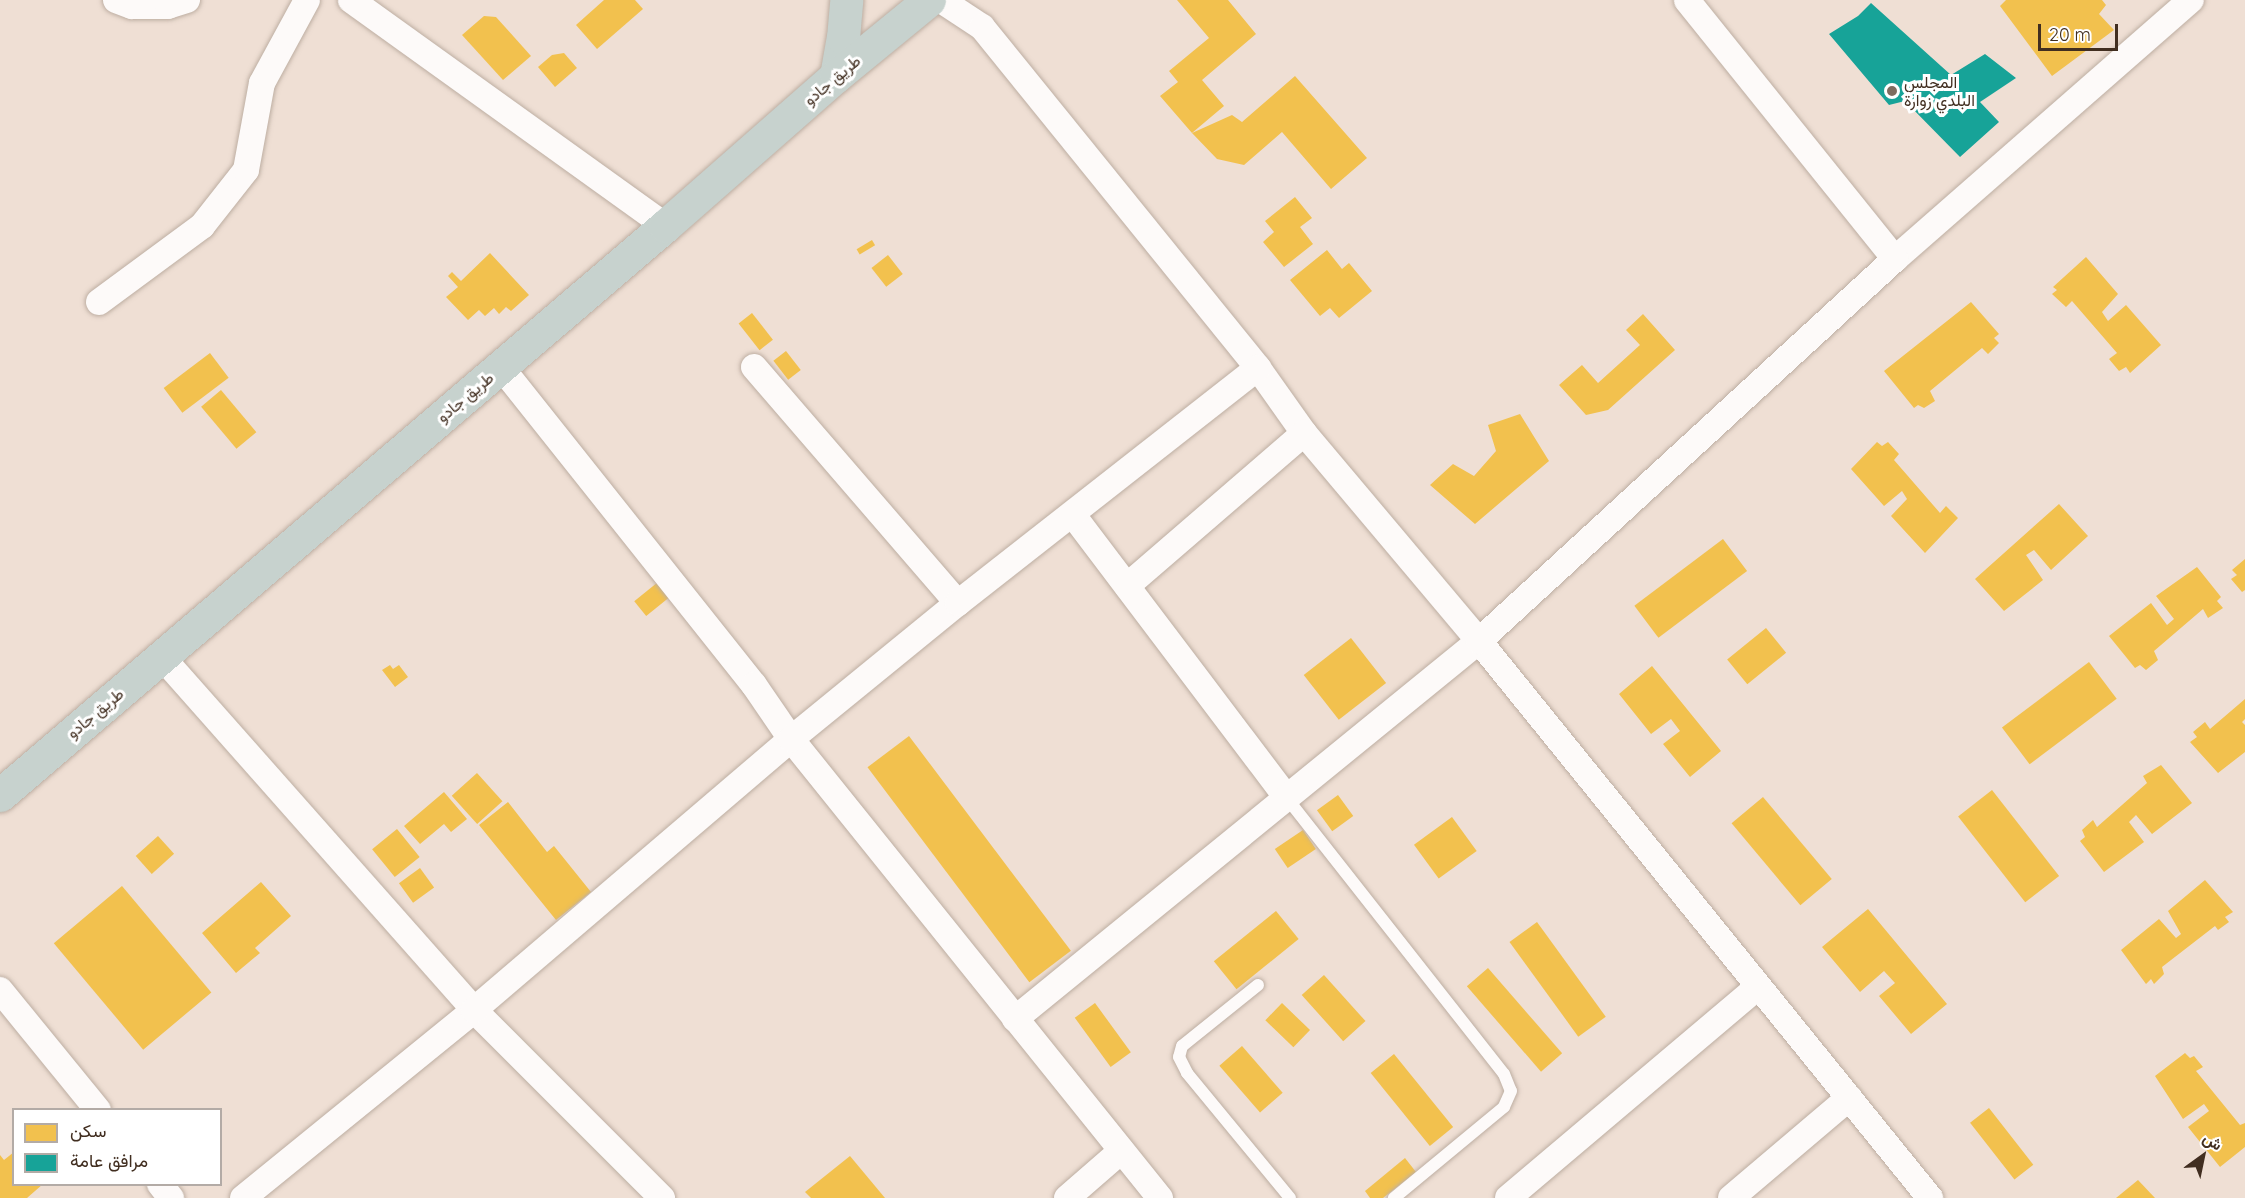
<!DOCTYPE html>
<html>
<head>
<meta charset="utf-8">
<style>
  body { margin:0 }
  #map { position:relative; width:2245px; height:1198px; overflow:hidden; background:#efdfd4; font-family:Quicksand,Vazirmatn,sans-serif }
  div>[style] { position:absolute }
  .homes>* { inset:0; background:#f2c14e; transform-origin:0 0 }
  .public>* { inset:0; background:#17a398 }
  .roads { filter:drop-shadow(0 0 2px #bdaea2) drop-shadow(0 0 2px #bdaea2) }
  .lane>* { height:12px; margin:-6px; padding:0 6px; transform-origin:6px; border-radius:6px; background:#fdfaf9 }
  .street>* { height:26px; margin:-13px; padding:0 13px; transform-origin:13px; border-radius:13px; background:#fdfaf9 }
  .highway>* { height:33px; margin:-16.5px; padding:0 16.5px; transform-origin:16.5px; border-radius:16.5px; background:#c7d2ce }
  .dots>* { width:16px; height:16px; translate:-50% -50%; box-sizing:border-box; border:3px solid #fff; border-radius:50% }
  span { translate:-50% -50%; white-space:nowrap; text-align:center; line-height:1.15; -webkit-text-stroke:6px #fff; paint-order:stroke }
  .street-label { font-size:16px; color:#412e20 }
  .poi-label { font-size:16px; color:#412e20 }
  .left { translate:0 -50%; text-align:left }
  .legend { position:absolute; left:12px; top:1108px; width:210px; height:78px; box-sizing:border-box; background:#fff; border:2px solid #b3aba6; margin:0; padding:8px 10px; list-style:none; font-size:18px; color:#412e20 }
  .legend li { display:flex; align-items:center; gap:12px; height:30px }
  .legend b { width:30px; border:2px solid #b3aba6 }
  .north { position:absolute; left:2173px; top:1126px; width:60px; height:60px; -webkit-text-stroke:4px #fff; paint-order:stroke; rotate:33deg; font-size:16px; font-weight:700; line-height:24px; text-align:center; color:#412e20 }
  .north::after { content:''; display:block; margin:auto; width:21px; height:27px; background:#412e20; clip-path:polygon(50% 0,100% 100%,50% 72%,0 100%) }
  .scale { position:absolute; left:2038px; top:24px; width:80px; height:27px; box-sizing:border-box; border:3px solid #412e20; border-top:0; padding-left:8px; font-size:18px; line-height:21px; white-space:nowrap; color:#412e20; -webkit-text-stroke:4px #fff; paint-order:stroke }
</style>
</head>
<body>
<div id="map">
  <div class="homes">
    <i style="clip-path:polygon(604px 0,635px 0,643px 9px,597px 49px,576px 25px)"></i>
    <i style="clip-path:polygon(1177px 0,1228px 0,1256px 34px,1202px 80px,1224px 106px,1192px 133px,1160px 96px,1178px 82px,1169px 71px,1209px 38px)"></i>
    <i style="clip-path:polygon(2006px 0,2102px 0,2106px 5px,2099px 14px,2114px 30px,2052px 76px,2000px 6px)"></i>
    <i style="clip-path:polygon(484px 16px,496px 17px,531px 56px,503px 80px,462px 35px)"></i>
    <i style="clip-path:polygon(564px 53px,577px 68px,555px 87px,538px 67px,552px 55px)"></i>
    <i style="clip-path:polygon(1295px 76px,1367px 158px,1331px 189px,1282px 132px,1244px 165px,1217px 159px,1192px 133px,1232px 115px,1242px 122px)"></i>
    <i style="clip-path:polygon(1295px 197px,1312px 218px,1300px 227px,1313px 244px,1284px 267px,1263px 242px,1274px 232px,1265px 221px)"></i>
    <i style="left:872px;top:240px;width:6px;height:18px;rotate:59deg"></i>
    <i style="clip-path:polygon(1327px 250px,1342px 269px,1349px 263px,1372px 291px,1339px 318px,1330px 308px,1320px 316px,1290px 280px)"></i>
    <i style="clip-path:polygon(490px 253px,529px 295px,511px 311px,506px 307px,499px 314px,494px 308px,485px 316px,479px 310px,468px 320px,446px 297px,458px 287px,448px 276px,452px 272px,461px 281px)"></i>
    <i style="left:888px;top:255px;width:24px;height:21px;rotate:52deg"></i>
    <i style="clip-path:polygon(2086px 257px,2118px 294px,2102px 312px,2108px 321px,2126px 305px,2161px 345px,2130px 373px,2126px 367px,2119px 371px,2109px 359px,2117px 353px,2072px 301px,2066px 307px,2052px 294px,2057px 290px,2053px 287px)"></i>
    <i style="clip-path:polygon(1971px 302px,1999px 334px,1994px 338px,1999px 343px,1988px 354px,1982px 348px,1930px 391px,1935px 401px,1924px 408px,1918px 405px,1914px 408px,1884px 371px)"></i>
    <i style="left:752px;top:313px;width:34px;height:17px;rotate:52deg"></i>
    <i style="clip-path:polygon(1643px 314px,1675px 350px,1608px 410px,1586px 415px,1559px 385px,1582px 365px,1598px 383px,1640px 345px,1626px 330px)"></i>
    <i style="left:786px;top:351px;width:24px;height:16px;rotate:52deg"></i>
    <i style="left:210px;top:353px;width:31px;height:58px;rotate:53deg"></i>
    <i style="left:221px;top:390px;width:55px;height:26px;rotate:50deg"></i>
    <i style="clip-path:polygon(1520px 414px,1549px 461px,1475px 524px,1430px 485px,1453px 464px,1474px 476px,1496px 451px,1488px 425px)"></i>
    <i style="clip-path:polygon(1877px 442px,1882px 446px,1888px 442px,1899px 454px,1894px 460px,1940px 513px,1946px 506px,1958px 518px,1925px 553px,1891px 516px,1907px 499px,1902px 491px,1884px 506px,1851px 469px)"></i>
    <i style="clip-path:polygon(2059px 504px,2088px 536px,2051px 570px,2034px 550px,2026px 555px,2043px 580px,2004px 611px,1975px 579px)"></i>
    <i style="left:1723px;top:539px;width:40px;height:111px;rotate:53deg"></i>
    <i style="clip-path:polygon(2245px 559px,2245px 590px,2242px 592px,2231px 579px,2237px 575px,2232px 570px)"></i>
    <i style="clip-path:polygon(2197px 567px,2221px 597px,2217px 601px,2223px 608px,2208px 618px,2203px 609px,2154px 651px,2158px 660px,2146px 670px,2140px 665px,2135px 668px,2109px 636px,2151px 603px,2167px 625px,2174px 619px,2156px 596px)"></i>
    <i style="left:663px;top:578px;width:19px;height:37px;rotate:51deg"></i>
    <i style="left:1766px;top:628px;width:32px;height:50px;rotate:51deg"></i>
    <i style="left:1351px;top:638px;width:57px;height:60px;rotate:52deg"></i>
    <i style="left:2089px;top:662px;width:46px;height:109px;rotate:53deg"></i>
    <i style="clip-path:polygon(390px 665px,393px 669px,399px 665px,408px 677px,395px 687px,382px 670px)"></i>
    <i style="clip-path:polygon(1652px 666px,1721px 751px,1690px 777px,1663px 744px,1680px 731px,1671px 719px,1651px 734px,1619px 694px)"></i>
    <i style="clip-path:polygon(2245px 699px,2245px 719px,2242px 722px,2245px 725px,2245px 752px,2218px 773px,2190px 742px,2197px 737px,2193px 732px,2205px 722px,2210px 729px)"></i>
    <i style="left:909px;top:736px;width:269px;height:52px;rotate:53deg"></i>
    <i style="clip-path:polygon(2161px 765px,2192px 803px,2152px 834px,2136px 815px,2129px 822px,2144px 842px,2104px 872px,2080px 841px,2085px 837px,2082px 830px,2093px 820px,2097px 827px,2147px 783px,2143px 776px)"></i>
    <i style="left:477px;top:773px;width:38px;height:34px;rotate:48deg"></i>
    <i style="left:1992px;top:790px;width:109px;height:43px;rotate:52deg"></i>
    <i style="clip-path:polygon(444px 792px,467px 819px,451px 832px,444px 824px,420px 844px,404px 826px)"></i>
    <i style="left:1338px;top:795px;width:26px;height:26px;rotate:54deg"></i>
    <i style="left:1763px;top:797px;width:107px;height:41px;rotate:50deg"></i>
    <i style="clip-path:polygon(508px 802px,547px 852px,554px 846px,591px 892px,556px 920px,479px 825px)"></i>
    <i style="left:1452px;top:817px;width:42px;height:47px;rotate:54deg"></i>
    <i style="left:397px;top:829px;width:36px;height:32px;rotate:51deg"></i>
    <i style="left:1303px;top:830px;width:23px;height:34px;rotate:56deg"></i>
    <i style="left:158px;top:836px;width:24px;height:30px;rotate:48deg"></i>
    <i style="left:420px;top:868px;width:24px;height:26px;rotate:54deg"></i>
    <i style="clip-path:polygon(2205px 880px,2233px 912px,2225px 917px,2229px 922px,2218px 930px,2215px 926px,2162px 967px,2164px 974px,2154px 984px,2151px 979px,2146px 984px,2121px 950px,2159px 919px,2176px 938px,2181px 934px,2168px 911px)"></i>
    <i style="clip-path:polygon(261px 882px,291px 916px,255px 948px,260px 953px,236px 973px,202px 933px)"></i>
    <i style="left:122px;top:886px;width:139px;height:89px;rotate:50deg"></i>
    <i style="clip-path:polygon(1868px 909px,1947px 1004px,1911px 1034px,1879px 996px,1895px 983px,1884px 971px,1860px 992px,1822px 947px)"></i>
    <i style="left:1276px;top:911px;width:36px;height:80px;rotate:51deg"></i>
    <i style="left:1537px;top:922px;width:117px;height:34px;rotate:54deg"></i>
    <i style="left:1488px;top:968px;width:113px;height:28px;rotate:49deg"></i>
    <i style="left:1324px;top:975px;width:62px;height:30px;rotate:48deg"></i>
    <i style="left:1095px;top:1003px;width:61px;height:25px;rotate:54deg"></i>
    <i style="left:1282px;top:1003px;width:39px;height:24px;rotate:44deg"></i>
    <i style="left:1242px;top:1046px;width:62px;height:30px;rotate:49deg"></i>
    <i style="clip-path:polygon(2185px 1053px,2190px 1058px,2194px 1056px,2203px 1067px,2196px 1071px,2240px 1125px,2245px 1123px,2245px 1147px,2220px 1167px,2188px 1127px,2209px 1111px,2204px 1104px,2183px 1119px,2155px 1076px)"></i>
    <i style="left:1394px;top:1054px;width:94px;height:30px;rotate:51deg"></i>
    <i style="left:1989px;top:1108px;width:72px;height:24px;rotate:52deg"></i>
    <i style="clip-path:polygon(14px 1152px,14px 1184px,43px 1184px,27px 1198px,0 1198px,0 1155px,4px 1160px)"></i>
    <i style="clip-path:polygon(850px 1156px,885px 1198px,811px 1198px,805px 1192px)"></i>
    <i style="clip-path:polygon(1405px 1158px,1416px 1172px,1383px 1198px,1370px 1198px,1365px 1191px)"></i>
    <i style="clip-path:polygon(2138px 1180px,2155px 1198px,2116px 1198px)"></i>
  </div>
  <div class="public">
    <i style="clip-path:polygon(1871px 3px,1951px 75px,1985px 54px,2016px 78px,1980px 102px,1999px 122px,1960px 157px,1905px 101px,1889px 105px,1829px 34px,1858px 16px)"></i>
  </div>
  <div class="roads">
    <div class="lane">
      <i style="left:1286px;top:797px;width:352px;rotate:51.8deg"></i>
      <i style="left:1504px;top:1074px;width:18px;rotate:68deg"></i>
      <i style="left:1511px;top:1091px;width:17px;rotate:114deg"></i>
      <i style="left:1504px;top:1107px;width:143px;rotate:140.4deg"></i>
      <i style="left:1258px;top:985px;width:97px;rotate:141.2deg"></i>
      <i style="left:1182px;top:1046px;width:11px;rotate:105deg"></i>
      <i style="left:1179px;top:1057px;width:18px;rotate:63deg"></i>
      <i style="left:1187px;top:1073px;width:162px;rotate:50.5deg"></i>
    </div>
    <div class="street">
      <i style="left:116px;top:0;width:17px;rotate:21deg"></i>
      <i style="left:132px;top:6px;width:36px"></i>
      <i style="left:168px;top:6px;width:20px;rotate:-18deg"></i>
      <i style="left:351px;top:0;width:387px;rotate:35.7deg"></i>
      <i style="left:941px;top:0;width:49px;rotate:33.4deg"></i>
      <i style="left:982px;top:27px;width:439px;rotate:51deg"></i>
      <i style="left:1258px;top:368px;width:80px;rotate:54.7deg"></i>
      <i style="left:1304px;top:433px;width:272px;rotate:49.9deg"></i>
      <i style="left:1479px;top:641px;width:717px;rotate:51deg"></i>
      <i style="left:1895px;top:259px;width:393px;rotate:-41.2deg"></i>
      <i style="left:99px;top:302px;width:128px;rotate:-36.4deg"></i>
      <i style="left:202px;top:226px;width:71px;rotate:-51.8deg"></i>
      <i style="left:246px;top:170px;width:88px;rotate:-79.6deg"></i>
      <i style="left:262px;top:83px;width:94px;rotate:-61.5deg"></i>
      <i style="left:501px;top:367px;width:406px;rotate:51.5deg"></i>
      <i style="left:754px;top:685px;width:65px;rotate:55.6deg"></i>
      <i style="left:791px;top:739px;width:589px;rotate:51.2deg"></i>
      <i style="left:754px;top:367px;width:312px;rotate:49.2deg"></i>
      <i style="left:1073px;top:515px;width:353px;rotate:52.9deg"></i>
      <i style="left:1127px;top:586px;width:234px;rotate:-40.8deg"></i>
      <i style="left:162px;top:657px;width:471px;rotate:48.5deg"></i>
      <i style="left:474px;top:1010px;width:266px;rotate:45deg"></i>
      <i style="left:0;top:990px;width:155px;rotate:50.8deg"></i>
      <i style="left:1015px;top:1019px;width:598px;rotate:-39.17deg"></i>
      <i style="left:1479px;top:641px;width:565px;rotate:-42.56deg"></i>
      <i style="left:1895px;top:259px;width:332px;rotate:-128.8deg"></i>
      <i style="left:160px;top:1184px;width:18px;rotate:52deg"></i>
      <i style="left:243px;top:1198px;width:298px;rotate:-39.1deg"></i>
      <i style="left:474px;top:1010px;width:417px;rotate:-40.5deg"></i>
      <i style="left:791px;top:739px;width:215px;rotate:-39.2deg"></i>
      <i style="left:958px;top:603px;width:381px;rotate:-38.1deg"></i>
      <i style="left:1067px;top:1198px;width:72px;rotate:-41deg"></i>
      <i style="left:1508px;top:1198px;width:327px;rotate:-40.2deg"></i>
      <i style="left:1731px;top:1198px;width:155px;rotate:-40.3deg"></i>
    </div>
    <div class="highway">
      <i style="left:836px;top:76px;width:39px;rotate:-80deg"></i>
      <i style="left:843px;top:38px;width:38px;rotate:-85deg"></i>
      <i style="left:0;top:795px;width:875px;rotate:-40.55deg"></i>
      <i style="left:665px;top:226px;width:227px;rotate:-41.3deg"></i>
      <i style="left:836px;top:76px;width:120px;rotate:-39.3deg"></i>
    </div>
  </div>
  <div class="dots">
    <i style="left:1892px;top:91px;background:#7e6c5f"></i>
  </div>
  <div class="street-label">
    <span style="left:832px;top:80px;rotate:-40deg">طريق جادو</span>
    <span style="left:465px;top:397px;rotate:-40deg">طريق جادو</span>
    <span style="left:95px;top:713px;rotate:-40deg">طريق جادو</span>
  </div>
  <div class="poi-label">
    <span class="left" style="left:1904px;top:91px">المجلس<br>البلدي زوارة</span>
  </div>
  <ul class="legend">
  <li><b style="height:16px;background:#f2c14e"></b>سكن</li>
  <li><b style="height:16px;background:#17a398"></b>مرافق عامة</li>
  </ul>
  <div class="north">ش</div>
  <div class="scale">20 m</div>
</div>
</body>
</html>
